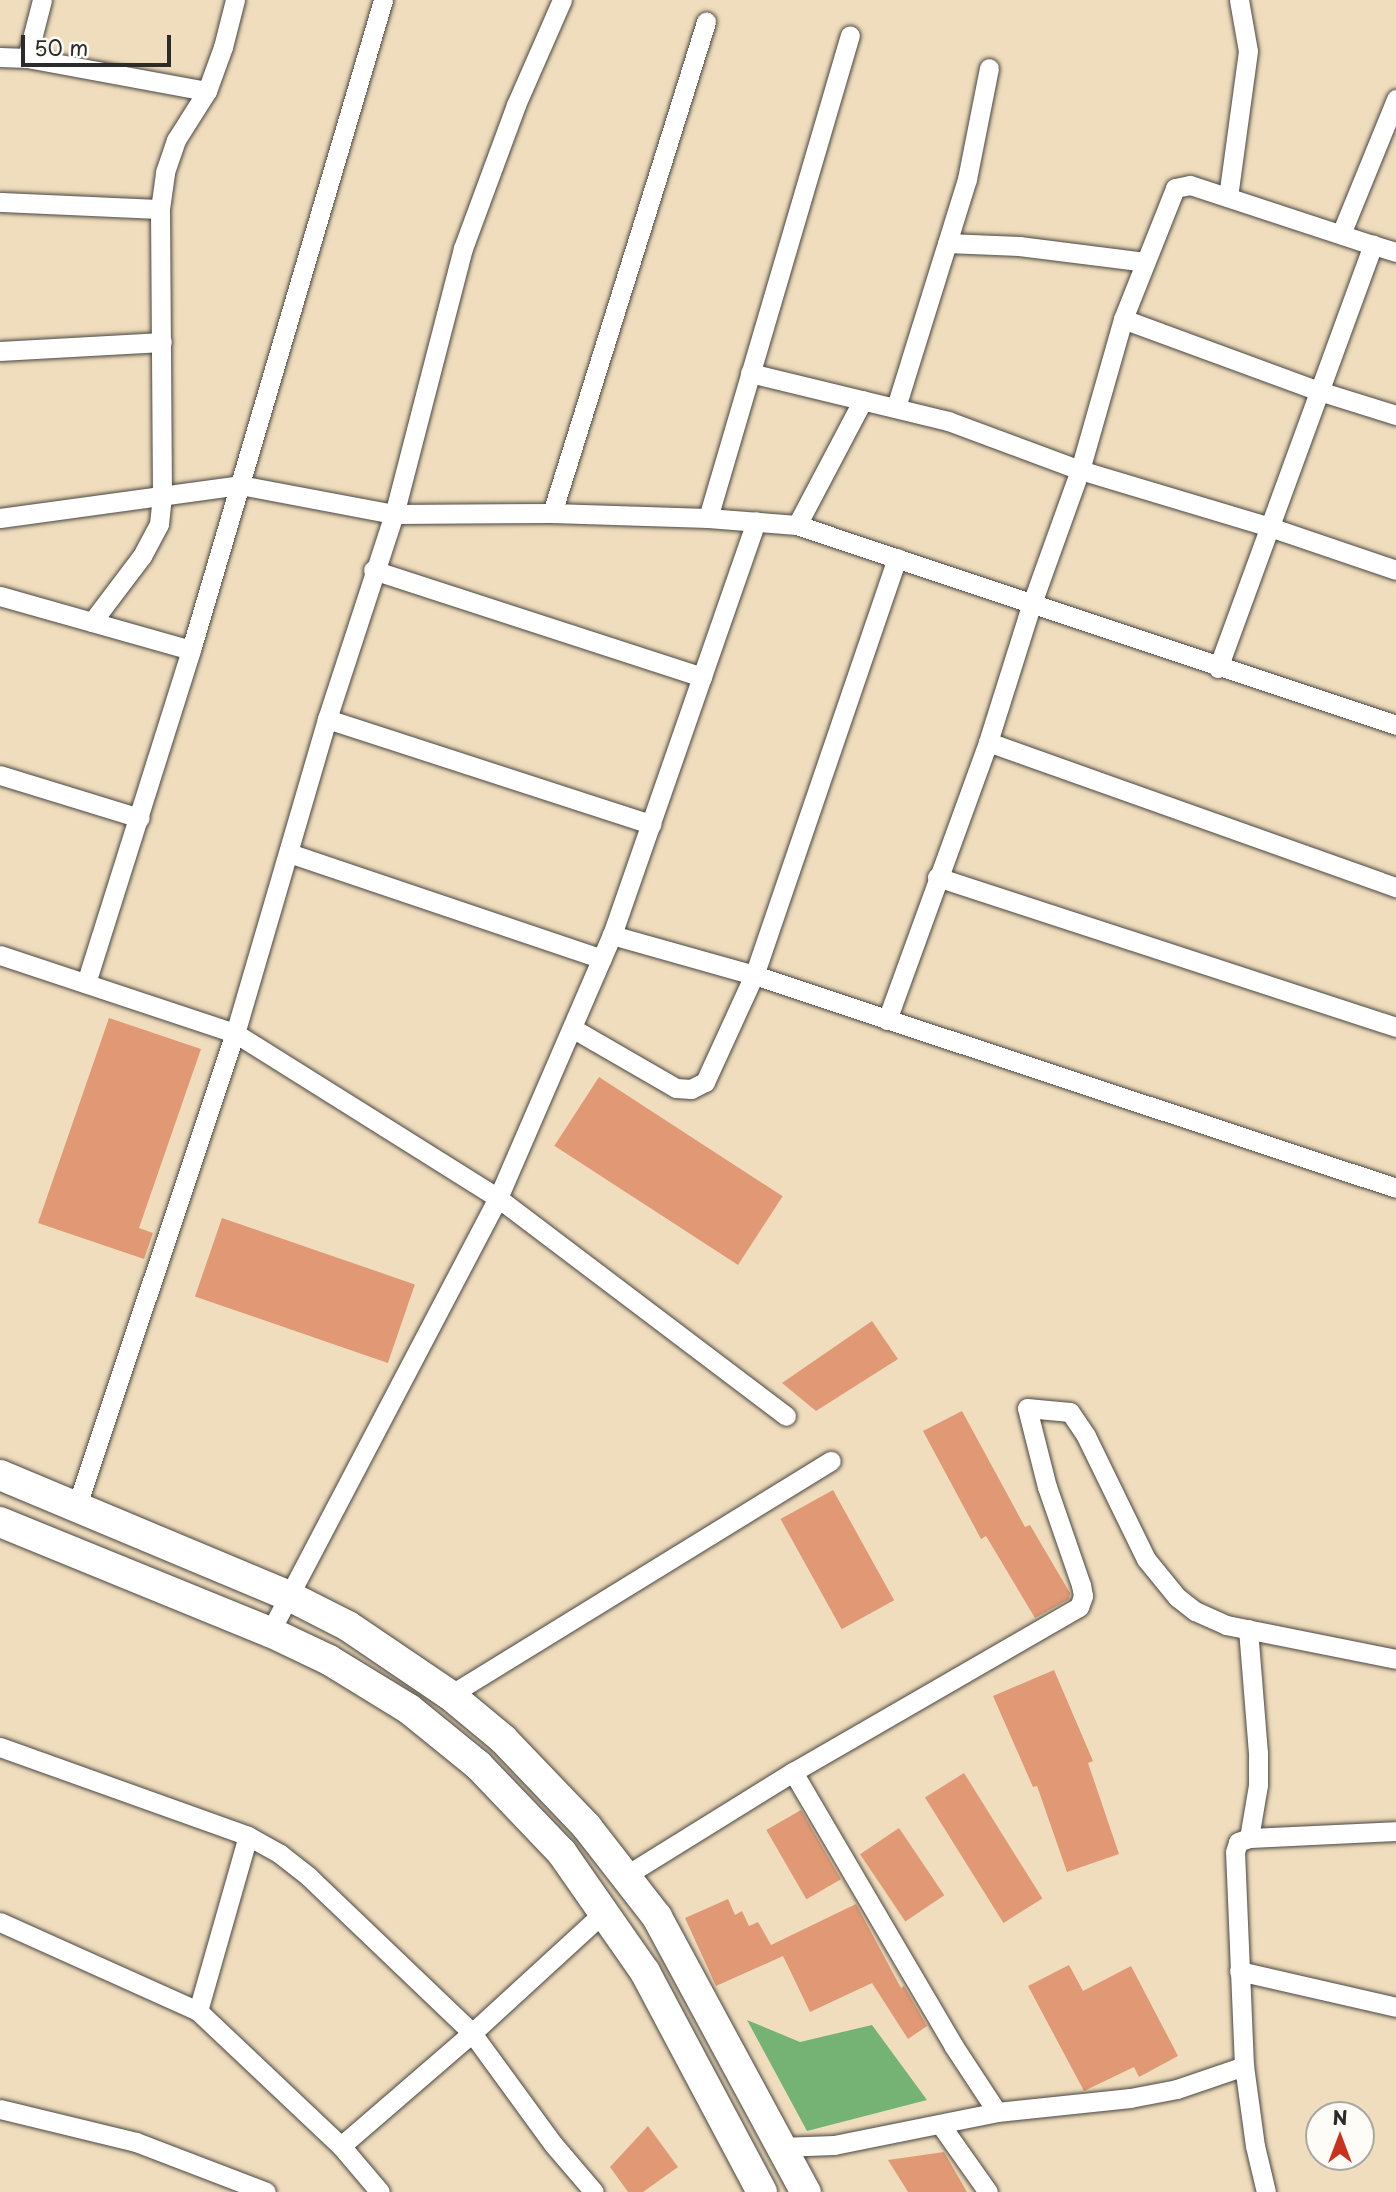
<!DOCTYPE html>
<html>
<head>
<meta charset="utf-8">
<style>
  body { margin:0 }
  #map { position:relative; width:1396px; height:2192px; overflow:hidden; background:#f0ddbd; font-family:"Playpen Sans",sans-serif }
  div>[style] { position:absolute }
  .forest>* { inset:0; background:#74b374 }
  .building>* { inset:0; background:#e09974; transform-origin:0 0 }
  .roads { filter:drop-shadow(0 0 2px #494641) drop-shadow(0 0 2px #494641) }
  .street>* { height:19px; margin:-9.5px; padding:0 9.5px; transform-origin:9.5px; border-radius:9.5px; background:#fff }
  .primary>* { height:30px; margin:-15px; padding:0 15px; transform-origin:15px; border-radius:15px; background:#fff }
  span { translate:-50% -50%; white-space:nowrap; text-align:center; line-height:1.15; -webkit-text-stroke:5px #fdfcf7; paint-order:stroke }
  .north { position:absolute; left:1305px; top:2101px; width:70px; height:70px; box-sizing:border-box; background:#fdfcf7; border:2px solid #a9a8a5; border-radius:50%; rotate:0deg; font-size:19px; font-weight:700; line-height:28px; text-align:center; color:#2b2b2b }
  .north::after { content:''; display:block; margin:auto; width:24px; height:32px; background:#c8321e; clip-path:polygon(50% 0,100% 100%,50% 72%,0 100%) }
  .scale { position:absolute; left:21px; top:35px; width:150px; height:32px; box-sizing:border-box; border:4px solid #2b2b2b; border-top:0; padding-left:9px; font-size:21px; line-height:24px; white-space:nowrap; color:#2b2b2b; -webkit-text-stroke:5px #fdfcf7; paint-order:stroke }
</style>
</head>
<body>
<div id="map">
  <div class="forest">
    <i style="clip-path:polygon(747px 2020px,800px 2042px,872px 2025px,927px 2100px,807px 2131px)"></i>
  </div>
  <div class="building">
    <i style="clip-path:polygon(109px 1018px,201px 1049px,139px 1228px,153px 1233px,144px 1259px,38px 1223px)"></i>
    <i style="left:599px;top:1077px;width:219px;height:82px;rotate:33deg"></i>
    <i style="left:222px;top:1218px;width:204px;height:83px;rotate:19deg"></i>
    <i style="clip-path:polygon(872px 1321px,898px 1359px,816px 1411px,782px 1383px)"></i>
    <i style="clip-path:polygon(962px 1411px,1025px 1527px,1030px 1525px,1070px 1593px,1069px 1599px,1035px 1618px,986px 1536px,981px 1539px,923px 1431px)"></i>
    <i style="left:833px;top:1490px;width:126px;height:60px;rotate:61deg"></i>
    <i style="clip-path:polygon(1054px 1670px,1093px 1761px,1088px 1763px,1119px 1854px,1067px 1872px,1037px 1786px,1033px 1787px,993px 1696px)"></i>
    <i style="left:964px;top:1773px;width:148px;height:46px;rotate:58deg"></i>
    <i style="left:801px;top:1810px;width:80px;height:40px;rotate:60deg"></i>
    <i style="left:899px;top:1828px;width:81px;height:47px;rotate:56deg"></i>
    <i style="clip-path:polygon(728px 1899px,735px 1915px,742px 1911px,749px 1926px,758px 1922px,771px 1945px,856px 1904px,901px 1988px,904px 1986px,927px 2026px,908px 2039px,872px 1983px,810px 2012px,783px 1956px,716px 1986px,685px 1918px)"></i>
    <i style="clip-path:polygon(1069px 1965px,1083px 1991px,1131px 1966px,1178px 2056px,1139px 2077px,1134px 2067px,1084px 2091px,1028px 1986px)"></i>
    <i style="clip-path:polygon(648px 2126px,678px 2167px,643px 2192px,628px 2192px,610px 2167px)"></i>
    <i style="clip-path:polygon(944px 2152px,967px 2192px,908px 2192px,888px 2160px)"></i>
  </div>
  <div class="roads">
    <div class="street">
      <i style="left:562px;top:0;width:115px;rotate:113.7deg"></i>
      <i style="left:516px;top:105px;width:153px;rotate:110.3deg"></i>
      <i style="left:463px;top:248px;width:275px;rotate:104.5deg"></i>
      <i style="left:394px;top:514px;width:216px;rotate:108.1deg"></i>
      <i style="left:327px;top:719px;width:327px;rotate:106.3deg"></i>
      <i style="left:235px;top:1033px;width:310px;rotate:32.1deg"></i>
      <i style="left:498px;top:1198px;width:361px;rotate:37.1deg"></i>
      <i style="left:0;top:57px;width:27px;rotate:2deg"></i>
      <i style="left:27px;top:58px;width:183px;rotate:10.4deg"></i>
      <i style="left:27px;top:58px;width:60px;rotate:-75.5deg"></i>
      <i style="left:1228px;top:197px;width:147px;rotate:-82.2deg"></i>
      <i style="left:1248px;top:51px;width:52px;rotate:-100deg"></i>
      <i style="left:0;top:202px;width:160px;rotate:2.5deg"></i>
      <i style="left:1341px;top:234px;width:146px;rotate:-67.8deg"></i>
      <i style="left:947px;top:243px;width:72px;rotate:2.4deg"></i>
      <i style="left:1019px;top:246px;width:127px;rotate:7.2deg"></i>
      <i style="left:1123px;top:319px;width:209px;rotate:20.2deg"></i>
      <i style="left:1319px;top:391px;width:81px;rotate:17.3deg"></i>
      <i style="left:0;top:351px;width:162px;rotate:-3.2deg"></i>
      <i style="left:750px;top:373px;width:204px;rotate:13.6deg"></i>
      <i style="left:948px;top:421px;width:141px;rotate:20.4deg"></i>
      <i style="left:1080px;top:470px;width:198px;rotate:16.7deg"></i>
      <i style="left:1270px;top:527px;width:133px;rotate:18.8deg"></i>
      <i style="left:896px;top:407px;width:239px;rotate:-72.7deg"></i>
      <i style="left:967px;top:179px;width:113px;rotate:-78.8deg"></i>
      <i style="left:552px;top:513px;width:515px;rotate:-72.59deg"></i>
      <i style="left:0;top:518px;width:242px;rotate:-7.8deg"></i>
      <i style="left:240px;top:485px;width:157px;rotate:10.7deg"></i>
      <i style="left:394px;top:514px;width:158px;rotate:-0.4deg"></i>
      <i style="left:552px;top:513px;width:156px;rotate:1.8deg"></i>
      <i style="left:708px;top:518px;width:89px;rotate:4.5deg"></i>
      <i style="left:797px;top:525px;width:632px;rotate:18.46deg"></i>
      <i style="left:708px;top:518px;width:503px;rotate:-73.62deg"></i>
      <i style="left:797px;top:525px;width:141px;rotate:-62.2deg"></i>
      <i style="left:897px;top:558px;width:441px;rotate:108.9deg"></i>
      <i style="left:754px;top:975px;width:676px;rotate:18.35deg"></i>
      <i style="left:373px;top:570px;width:346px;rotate:18deg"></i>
      <i style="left:0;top:596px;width:198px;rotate:15.8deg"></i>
      <i style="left:92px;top:622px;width:83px;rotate:-52.9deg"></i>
      <i style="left:142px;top:556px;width:36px;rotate:-62deg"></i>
      <i style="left:159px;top:524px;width:28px;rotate:-84deg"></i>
      <i style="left:162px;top:496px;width:287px;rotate:-90.4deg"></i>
      <i style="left:160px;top:209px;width:37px;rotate:-82deg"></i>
      <i style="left:165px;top:172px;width:34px;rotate:-71deg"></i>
      <i style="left:176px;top:140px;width:58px;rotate:-57.7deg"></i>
      <i style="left:207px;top:91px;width:47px;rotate:-70deg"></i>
      <i style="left:223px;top:47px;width:49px;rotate:-75.7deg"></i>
      <i style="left:1218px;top:668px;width:451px;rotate:-69.9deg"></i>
      <i style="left:1373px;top:245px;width:24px;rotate:17deg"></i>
      <i style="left:327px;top:719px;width:341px;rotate:18deg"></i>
      <i style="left:988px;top:742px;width:433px;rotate:19.6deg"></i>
      <i style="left:0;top:775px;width:146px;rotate:17.1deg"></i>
      <i style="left:289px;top:853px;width:330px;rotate:18.7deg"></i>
      <i style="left:937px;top:877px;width:483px;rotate:18.1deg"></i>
      <i style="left:0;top:955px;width:248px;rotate:18.4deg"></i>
      <i style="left:235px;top:1033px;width:497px;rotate:108.5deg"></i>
      <i style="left:86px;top:983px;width:349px;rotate:-72.5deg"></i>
      <i style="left:191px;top:650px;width:678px;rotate:-73.54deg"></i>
      <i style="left:887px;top:1020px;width:296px;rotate:-70deg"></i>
      <i style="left:988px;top:742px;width:143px;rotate:-72.5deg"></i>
      <i style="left:1031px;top:606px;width:145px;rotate:-70.2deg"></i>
      <i style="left:1080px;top:470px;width:157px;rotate:-74.1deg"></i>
      <i style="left:1123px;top:319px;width:141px;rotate:-68.3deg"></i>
      <i style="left:1175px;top:188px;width:15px;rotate:-11deg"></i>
      <i style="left:1190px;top:185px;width:193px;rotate:18.2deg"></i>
      <i style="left:572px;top:1028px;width:120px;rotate:30deg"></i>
      <i style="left:676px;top:1088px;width:15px;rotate:4deg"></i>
      <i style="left:691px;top:1089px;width:16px;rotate:-27deg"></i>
      <i style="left:705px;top:1082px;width:118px;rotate:-65.4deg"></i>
      <i style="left:754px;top:975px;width:148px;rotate:-164.3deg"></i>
      <i style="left:1248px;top:1629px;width:124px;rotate:85.4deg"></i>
      <i style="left:1258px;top:1753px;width:32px;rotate:90deg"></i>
      <i style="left:1258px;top:1785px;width:54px;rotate:99.6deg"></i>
      <i style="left:270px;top:1632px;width:490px;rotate:-62.3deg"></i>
      <i style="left:498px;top:1198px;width:287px;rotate:-66.6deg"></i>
      <i style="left:612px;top:935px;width:438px;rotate:-70.8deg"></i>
      <i style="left:450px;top:1695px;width:447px;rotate:-31.6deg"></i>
      <i style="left:0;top:1747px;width:263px;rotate:19.7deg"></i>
      <i style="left:248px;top:1836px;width:37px;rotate:29deg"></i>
      <i style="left:280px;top:1854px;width:37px;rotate:38deg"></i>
      <i style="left:309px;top:1877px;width:226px;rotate:43.7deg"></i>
      <i style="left:472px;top:2033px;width:137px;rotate:53.9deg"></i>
      <i style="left:553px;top:2144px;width:63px;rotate:49.5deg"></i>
      <i style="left:793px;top:1772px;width:316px;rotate:59.6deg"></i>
      <i style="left:953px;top:2045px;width:80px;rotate:56.7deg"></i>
      <i style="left:625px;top:1876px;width:198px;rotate:-31.8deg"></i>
      <i style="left:793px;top:1772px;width:330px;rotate:-30deg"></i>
      <i style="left:1079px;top:1607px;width:12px;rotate:-70deg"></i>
      <i style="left:1083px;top:1596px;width:11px;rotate:-100deg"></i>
      <i style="left:1081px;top:1585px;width:104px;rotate:-109.1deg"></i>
      <i style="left:1047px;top:1487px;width:81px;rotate:-104.2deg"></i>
      <i style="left:1027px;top:1408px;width:43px;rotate:5.3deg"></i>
      <i style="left:1070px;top:1412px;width:29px;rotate:56deg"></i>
      <i style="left:1086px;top:1436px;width:137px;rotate:64deg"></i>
      <i style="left:1146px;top:1559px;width:49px;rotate:50.8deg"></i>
      <i style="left:1177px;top:1597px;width:23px;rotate:38deg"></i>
      <i style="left:1195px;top:1611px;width:34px;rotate:24deg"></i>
      <i style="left:1226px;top:1625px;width:173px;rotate:11.3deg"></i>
      <i style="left:0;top:1922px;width:217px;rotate:24.2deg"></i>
      <i style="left:198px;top:2011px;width:197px;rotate:43.4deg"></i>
      <i style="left:341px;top:2146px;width:60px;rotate:49.7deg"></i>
      <i style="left:1239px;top:1971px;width:161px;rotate:12.9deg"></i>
      <i style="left:198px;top:2011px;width:182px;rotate:-74.1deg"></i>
      <i style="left:0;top:2109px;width:140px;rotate:13.6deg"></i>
      <i style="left:136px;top:2142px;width:139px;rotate:21deg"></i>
      <i style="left:940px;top:2124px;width:83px;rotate:54.8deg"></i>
      <i style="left:341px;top:2146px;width:173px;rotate:-40.8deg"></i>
      <i style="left:472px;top:2033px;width:179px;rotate:-42.5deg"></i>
      <i style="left:780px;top:2147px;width:54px;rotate:-2.1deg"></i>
      <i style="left:834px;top:2145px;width:166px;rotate:-11.4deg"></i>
      <i style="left:997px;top:2112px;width:134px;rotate:-6deg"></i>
      <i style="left:1130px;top:2098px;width:48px;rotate:-10.8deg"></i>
      <i style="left:1177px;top:2089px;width:71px;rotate:-18.9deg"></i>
      <i style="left:1266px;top:2192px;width:47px;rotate:-103.4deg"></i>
      <i style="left:1255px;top:2146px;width:81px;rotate:-97.8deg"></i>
      <i style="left:1244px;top:2066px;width:214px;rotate:-92.4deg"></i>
      <i style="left:1235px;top:1852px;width:10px;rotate:-73deg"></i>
      <i style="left:1238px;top:1842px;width:12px;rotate:-20deg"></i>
      <i style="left:1249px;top:1838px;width:147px;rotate:-2.7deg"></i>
    </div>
    <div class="primary">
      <i style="left:0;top:1475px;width:313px;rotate:22.7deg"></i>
      <i style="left:289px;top:1596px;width:66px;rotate:27deg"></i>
      <i style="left:348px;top:1626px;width:123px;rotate:34.1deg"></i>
      <i style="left:450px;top:1695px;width:69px;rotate:39.7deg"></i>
      <i style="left:503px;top:1739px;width:122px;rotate:46.3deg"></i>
      <i style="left:587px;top:1827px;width:114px;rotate:52.1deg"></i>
      <i style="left:657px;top:1917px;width:313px;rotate:61.6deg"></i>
      <i style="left:0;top:1522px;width:292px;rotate:22.2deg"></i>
      <i style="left:270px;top:1632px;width:65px;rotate:25.4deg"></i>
      <i style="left:329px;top:1660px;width:94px;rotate:31.5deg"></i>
      <i style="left:409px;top:1709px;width:89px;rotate:39.1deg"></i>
      <i style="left:478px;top:1765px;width:122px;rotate:46.3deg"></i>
      <i style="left:562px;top:1853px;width:145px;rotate:55.1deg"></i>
      <i style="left:645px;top:1972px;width:249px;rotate:62deg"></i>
    </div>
  </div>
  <div class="north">N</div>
  <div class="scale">50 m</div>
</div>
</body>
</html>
